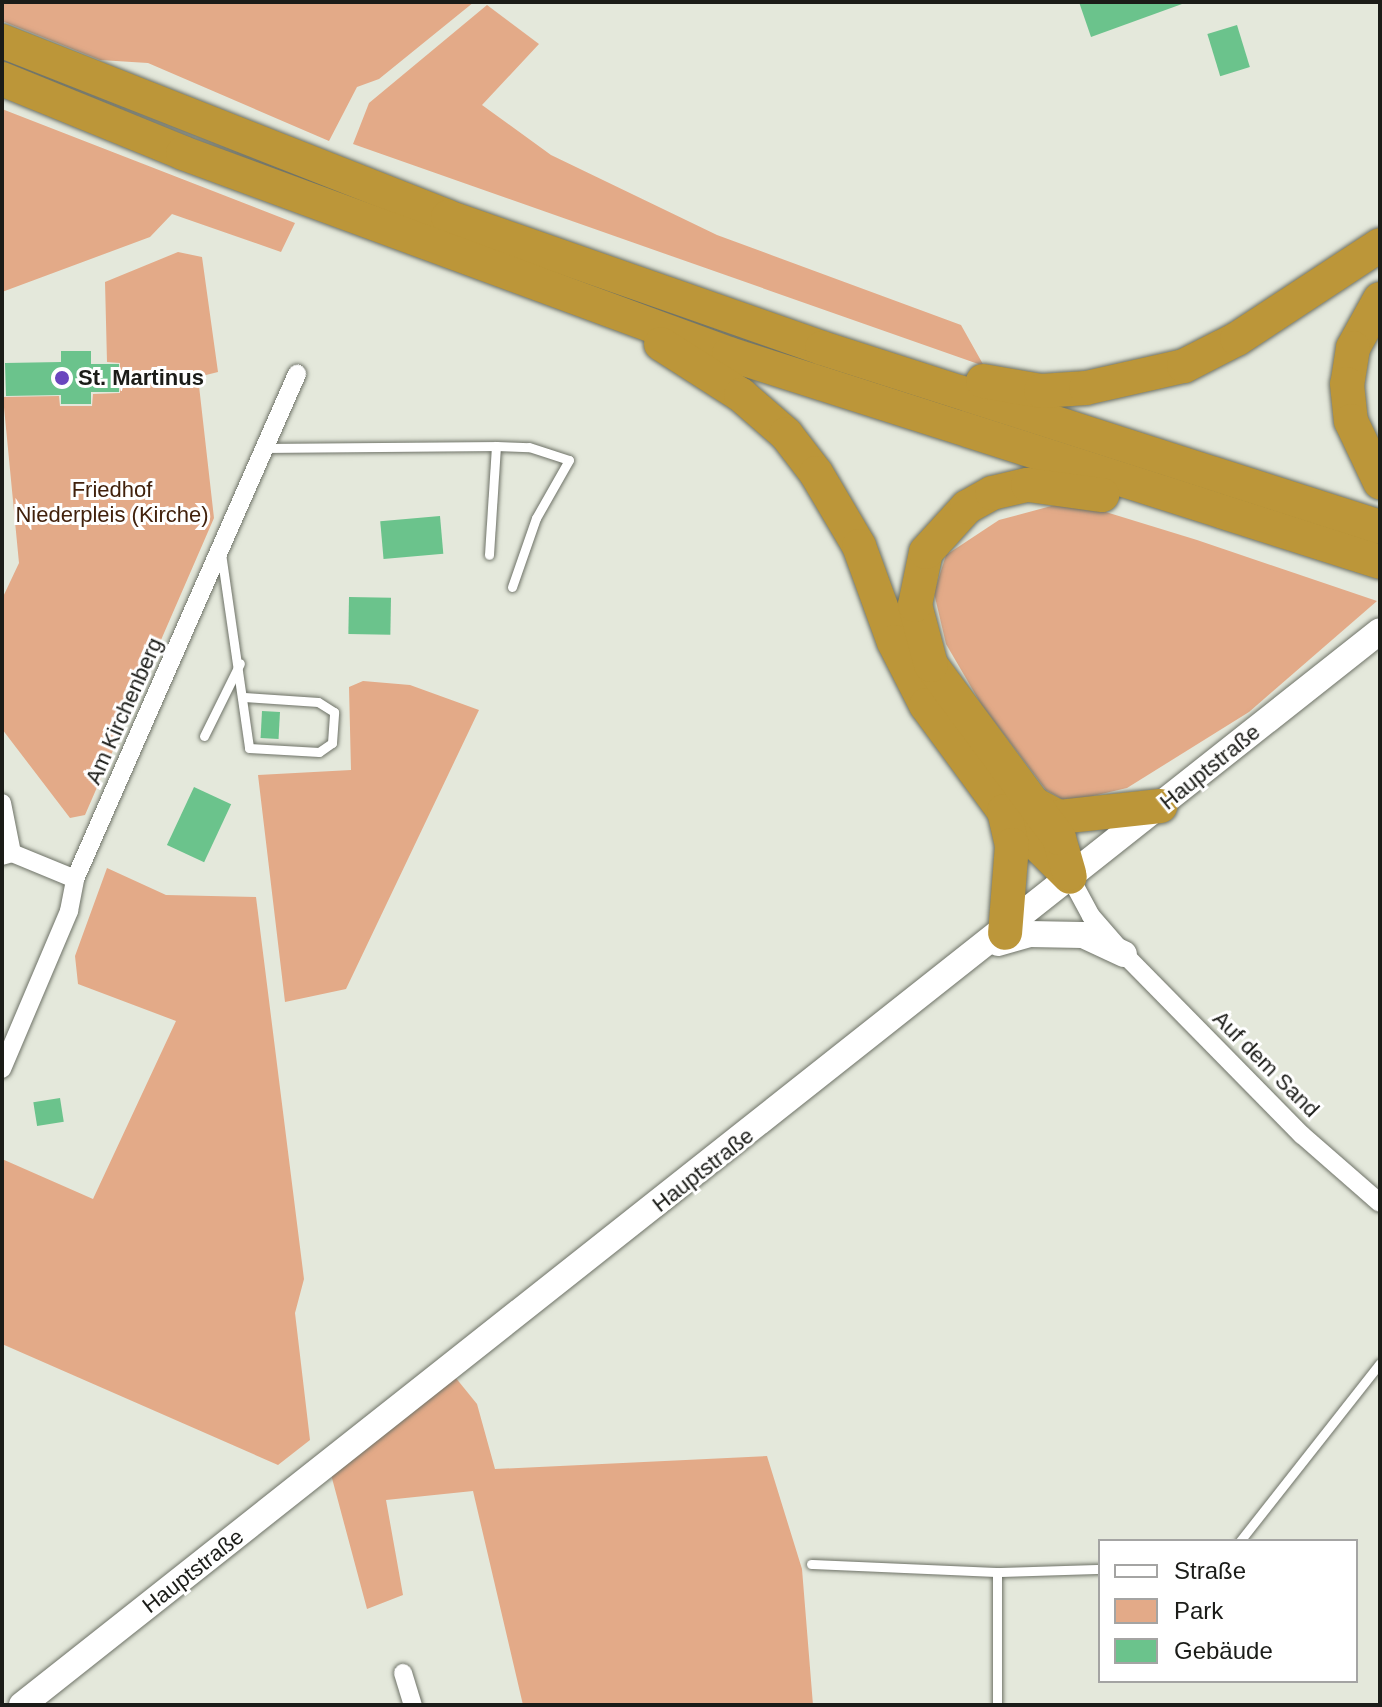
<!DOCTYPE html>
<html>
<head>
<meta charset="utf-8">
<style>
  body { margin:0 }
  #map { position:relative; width:1382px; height:1707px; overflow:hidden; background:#e4e8db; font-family:Arial,sans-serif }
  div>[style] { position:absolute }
  .green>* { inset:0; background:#e3aa88 }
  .building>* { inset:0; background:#6bc38c; transform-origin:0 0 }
  .roads { filter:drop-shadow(0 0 2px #6e7267) drop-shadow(0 0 2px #6e7267) }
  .lane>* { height:9px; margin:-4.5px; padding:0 4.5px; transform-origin:4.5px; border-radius:4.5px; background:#fff }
  .street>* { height:18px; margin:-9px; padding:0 9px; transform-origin:9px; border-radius:9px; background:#fff }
  .secondary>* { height:26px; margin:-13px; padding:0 13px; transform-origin:13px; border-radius:13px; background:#fff }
  .highway>* { height:34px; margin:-17px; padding:0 17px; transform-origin:17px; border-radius:17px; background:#bc9639 }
  .dots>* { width:22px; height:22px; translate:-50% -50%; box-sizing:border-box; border:4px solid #fff; border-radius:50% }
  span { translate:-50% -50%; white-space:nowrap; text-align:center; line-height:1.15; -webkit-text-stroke:6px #fff; paint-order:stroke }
  .poi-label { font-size:22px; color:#1b1c18; font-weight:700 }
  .left { translate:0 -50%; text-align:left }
  .park-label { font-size:22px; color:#41210c }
  .street-label { font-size:22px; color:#1b1c18 }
  .frame { position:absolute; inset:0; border:4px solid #1b1c18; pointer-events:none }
  .legend { position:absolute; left:1098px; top:1539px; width:260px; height:144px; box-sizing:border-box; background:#fff; border:2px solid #a4a4a3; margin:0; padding:10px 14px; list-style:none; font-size:24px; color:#1b1c18 }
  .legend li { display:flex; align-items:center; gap:16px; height:40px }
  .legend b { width:40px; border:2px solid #a4a4a3 }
</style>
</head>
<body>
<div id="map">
  <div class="green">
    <i style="clip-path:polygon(2px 2px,474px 2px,379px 79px,357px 87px,329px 141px,148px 63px,100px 60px,2px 21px)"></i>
    <i style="clip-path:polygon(487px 5px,539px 44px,482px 105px,551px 155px,717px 235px,961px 325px,984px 366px,353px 144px,369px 103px)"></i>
    <i style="clip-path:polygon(2px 109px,295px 223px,281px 252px,172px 214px,150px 237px,2px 292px)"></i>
    <i style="clip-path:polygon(178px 252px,202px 257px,218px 372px,198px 377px,214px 518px,85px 815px,70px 818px,2px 729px,2px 599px,19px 563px,3px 397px,59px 396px,60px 406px,92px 406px,93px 394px,120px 393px,120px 363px,107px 362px,105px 282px)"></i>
    <i style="clip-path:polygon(1070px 501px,1197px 540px,1377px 601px,1249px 712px,1127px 788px,1067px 802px,1046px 790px,981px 704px,946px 644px,934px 593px,946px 555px,999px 520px)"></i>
    <i style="clip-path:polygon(363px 681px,410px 685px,479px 710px,346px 989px,285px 1002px,258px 775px,351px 770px,349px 687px)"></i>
    <i style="clip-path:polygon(107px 868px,166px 895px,256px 897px,304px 1279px,295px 1313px,310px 1440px,278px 1465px,2px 1344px,2px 1159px,93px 1199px,176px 1021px,78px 984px,75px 956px)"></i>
    <i style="clip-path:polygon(451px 1372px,477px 1404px,495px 1469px,767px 1456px,802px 1569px,813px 1705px,523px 1705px,473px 1491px,386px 1500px,403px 1595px,367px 1609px,329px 1467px)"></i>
  </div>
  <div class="building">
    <i style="clip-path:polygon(1079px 2px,1182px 2px,1182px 4px,1091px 37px)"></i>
    <i style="left:1237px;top:25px;width:44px;height:31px;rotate:73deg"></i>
    <i style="clip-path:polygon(61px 351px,91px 351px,91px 364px,119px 364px,119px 392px,91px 392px,91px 404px,61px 404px,61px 395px,6px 396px,5px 363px,61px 362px)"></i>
    <i style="left:440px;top:516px;width:38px;height:60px;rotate:85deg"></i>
    <i style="left:349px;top:597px;width:42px;height:37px;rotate:1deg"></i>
    <i style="left:262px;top:711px;width:18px;height:27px;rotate:3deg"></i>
    <i style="left:194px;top:787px;width:41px;height:64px;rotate:25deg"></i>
    <i style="left:60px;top:1098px;width:24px;height:27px;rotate:81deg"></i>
  </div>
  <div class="roads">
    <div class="lane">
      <i style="left:496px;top:446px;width:33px;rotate:2deg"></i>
      <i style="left:529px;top:447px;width:42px;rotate:18deg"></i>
      <i style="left:569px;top:460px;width:67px;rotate:119.6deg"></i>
      <i style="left:536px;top:518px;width:73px;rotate:109.2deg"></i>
      <i style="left:267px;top:448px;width:229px;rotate:-0.5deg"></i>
      <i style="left:496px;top:446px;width:109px;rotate:93.7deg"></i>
      <i style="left:221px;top:553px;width:197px;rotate:81.8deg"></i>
      <i style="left:249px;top:748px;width:70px;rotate:3.3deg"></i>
      <i style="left:319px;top:752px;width:16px;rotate:-35deg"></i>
      <i style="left:332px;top:743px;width:31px;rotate:-86deg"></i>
      <i style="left:334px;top:712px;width:19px;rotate:-148deg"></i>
      <i style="left:318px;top:702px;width:74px;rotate:-176.1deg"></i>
      <i style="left:204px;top:736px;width:81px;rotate:-63.7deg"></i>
      <i style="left:1240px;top:1541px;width:226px;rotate:-51.8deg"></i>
      <i style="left:811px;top:1564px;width:186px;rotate:2.5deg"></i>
      <i style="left:997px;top:1705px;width:133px;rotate:-90deg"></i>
      <i style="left:997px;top:1572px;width:103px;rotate:-1.7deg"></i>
    </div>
    <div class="street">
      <i style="left:2px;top:803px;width:51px;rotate:78.7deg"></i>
      <i style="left:2px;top:856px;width:10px;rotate:-17deg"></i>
      <i style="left:12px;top:853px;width:68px;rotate:22.4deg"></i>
      <i style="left:1070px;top:877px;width:44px;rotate:61.7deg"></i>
      <i style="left:1091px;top:916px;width:50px;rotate:49deg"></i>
      <i style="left:1124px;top:954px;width:254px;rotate:45.5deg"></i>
      <i style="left:1302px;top:1135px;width:103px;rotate:41.1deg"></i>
      <i style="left:2px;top:1069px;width:172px;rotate:-67deg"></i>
      <i style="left:69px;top:911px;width:33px;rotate:-79deg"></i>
      <i style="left:75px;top:879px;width:552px;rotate:-66.27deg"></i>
      <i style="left:403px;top:1673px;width:34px;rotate:73deg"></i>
    </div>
    <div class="secondary">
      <i style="left:998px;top:943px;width:32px;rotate:-16deg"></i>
      <i style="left:1029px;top:934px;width:54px;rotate:1.1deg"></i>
      <i style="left:1083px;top:935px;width:45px;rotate:24.9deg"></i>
      <i style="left:22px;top:1705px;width:1731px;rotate:-38.34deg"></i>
    </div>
    <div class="highway">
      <i style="left:2px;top:41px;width:479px;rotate:21.5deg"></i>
      <i style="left:448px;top:217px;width:396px;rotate:19.3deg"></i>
      <i style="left:822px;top:348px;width:586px;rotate:17.79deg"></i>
      <i style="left:2px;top:79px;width:196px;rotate:22.2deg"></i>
      <i style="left:183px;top:153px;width:582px;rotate:20.21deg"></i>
      <i style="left:729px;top:354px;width:683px;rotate:17.72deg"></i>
      <i style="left:1380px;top:299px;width:56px;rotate:118.9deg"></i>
      <i style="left:1353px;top:348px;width:36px;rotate:99deg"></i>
      <i style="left:1347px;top:384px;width:37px;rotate:84deg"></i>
      <i style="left:1351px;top:421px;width:68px;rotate:64.6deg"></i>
      <i style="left:661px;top:344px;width:95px;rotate:32.5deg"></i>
      <i style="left:741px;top:395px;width:60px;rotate:40.9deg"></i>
      <i style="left:786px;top:434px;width:49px;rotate:52.4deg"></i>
      <i style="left:816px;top:473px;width:85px;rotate:59.5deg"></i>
      <i style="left:859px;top:546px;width:102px;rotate:70deg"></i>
      <i style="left:894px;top:642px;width:71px;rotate:63.1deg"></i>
      <i style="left:926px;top:705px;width:132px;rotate:53.7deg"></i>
      <i style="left:1004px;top:811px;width:93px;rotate:45deg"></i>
      <i style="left:983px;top:381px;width:59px;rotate:9.8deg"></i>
      <i style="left:1041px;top:391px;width:45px;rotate:-3.8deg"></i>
      <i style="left:1086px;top:388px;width:100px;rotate:-12.7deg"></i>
      <i style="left:1184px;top:366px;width:59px;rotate:-27deg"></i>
      <i style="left:1237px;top:339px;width:171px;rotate:-33.3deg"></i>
      <i style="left:1036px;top:805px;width:26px;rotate:28deg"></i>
      <i style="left:1059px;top:817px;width:102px;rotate:-6.2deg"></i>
      <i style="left:1004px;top:811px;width:35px;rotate:77deg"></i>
      <i style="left:1012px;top:845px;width:88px;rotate:94.5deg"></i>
      <i style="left:1069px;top:873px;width:36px;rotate:-106deg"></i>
      <i style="left:1059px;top:838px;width:215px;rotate:-126.5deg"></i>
      <i style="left:931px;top:665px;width:62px;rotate:-104.9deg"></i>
      <i style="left:915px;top:605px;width:54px;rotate:-78.3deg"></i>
      <i style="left:926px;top:552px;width:61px;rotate:-47.7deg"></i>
      <i style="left:967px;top:507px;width:29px;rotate:-29deg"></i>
      <i style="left:992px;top:493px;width:37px;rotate:-13deg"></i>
      <i style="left:1028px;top:485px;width:75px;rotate:7.7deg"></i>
    </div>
  </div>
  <div class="dots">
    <i style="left:62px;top:378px;background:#6a46be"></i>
  </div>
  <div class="poi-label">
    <span class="left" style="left:78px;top:378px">St. Martinus</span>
  </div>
  <div class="park-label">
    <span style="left:112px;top:502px">Friedhof<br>Niederpleis (Kirche)</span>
  </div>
  <div class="street-label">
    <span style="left:124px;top:711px;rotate:-66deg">Am Kirchenberg</span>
    <span style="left:1210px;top:767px;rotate:-39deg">Hauptstraße</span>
    <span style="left:1266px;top:1064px;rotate:45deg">Auf dem Sand</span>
    <span style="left:703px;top:1170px;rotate:-38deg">Hauptstraße</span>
    <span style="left:193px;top:1571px;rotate:-38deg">Hauptstraße</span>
  </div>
  <div class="frame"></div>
  <ul class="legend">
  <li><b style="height:10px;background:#fff"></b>Straße</li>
  <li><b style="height:22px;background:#e3aa88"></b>Park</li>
  <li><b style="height:22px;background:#6bc38c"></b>Gebäude</li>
  </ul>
</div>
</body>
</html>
